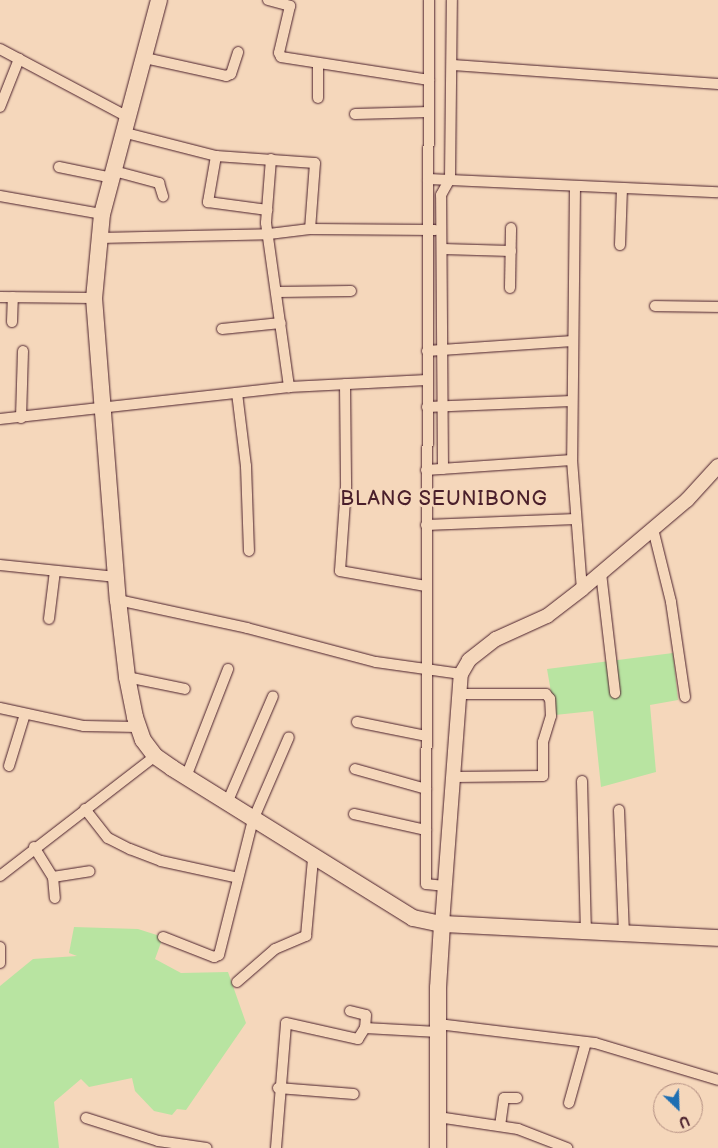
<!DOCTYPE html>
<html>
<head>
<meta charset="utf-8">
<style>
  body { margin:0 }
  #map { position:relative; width:718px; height:1148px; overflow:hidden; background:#f5d7bb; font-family:"Balsamiq Sans",sans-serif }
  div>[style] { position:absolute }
  .green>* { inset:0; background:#b8e4a1 }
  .roads { filter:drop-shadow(0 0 1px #4a1f2b) drop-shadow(0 0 1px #4a1f2b) }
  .minor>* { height:10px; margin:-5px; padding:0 5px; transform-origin:5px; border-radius:5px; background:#f5d7bb }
  .secondary>* { height:14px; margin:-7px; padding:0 7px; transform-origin:7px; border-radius:7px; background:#f5d7bb }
  .trunk>* { height:16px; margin:-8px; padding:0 8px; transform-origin:8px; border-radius:8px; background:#f5d7bb }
  span { translate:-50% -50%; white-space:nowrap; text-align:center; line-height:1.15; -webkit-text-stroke:5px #f5d7bb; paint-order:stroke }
  .quarter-label { font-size:20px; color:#4a1f2b; letter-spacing:1px }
  .north { position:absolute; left:653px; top:1083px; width:50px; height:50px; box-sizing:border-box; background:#f5d7bb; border:1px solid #b18d81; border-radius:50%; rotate:156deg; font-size:14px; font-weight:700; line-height:20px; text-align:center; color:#4a1f2b }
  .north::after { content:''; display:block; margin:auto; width:18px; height:22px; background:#1f6fb2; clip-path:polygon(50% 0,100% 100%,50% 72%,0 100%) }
</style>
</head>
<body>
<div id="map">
  <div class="green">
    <i style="clip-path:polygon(673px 653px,678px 700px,650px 705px,656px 772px,601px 787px,593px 711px,555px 715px,547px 669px)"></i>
    <i style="clip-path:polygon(74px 927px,138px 929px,163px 937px,155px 959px,181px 973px,228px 972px,246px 1023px,186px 1110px,177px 1109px,172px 1115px,154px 1111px,135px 1091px,132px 1078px,89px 1087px,81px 1079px,54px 1102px,59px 1148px,0 1148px,0 986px,33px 959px,77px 956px,69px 953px)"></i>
  </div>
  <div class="roads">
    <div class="minor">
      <i style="left:268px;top:0;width:23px;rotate:15deg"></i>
      <i style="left:290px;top:6px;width:48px;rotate:103.2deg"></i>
      <i style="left:279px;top:53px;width:4px;rotate:63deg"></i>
      <i style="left:281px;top:57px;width:150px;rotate:8.8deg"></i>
      <i style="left:429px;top:0;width:884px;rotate:90.19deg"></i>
      <i style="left:426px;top:884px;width:20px;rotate:6deg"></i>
      <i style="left:0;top:49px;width:147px;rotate:28deg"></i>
      <i style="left:145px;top:58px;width:83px;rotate:12.5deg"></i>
      <i style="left:226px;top:76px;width:5px;rotate:-22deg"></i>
      <i style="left:231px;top:74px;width:23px;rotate:-72deg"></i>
      <i style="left:453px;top:65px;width:266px;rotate:4.1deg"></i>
      <i style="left:318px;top:98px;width:34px;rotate:-90deg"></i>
      <i style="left:0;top:107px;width:52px;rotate:-68.4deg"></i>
      <i style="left:355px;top:114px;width:74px;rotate:-1.5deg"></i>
      <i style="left:126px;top:133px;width:93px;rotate:14.3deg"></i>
      <i style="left:216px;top:156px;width:99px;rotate:4deg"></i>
      <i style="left:315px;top:163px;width:66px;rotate:94.3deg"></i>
      <i style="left:216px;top:156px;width:47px;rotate:99.9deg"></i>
      <i style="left:208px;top:202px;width:60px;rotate:7.7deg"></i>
      <i style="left:271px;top:159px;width:64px;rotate:94.5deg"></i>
      <i style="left:266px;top:223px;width:166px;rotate:82deg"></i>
      <i style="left:59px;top:167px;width:54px;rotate:11.7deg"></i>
      <i style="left:114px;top:171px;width:47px;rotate:14.9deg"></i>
      <i style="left:159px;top:183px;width:14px;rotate:73deg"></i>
      <i style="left:428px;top:179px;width:290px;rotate:2.6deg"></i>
      <i style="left:575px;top:186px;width:274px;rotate:90.6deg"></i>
      <i style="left:572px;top:460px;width:129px;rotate:85.6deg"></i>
      <i style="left:0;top:196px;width:104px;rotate:10deg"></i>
      <i style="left:99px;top:238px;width:170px;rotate:-1.3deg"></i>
      <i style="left:269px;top:234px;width:41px;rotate:-7deg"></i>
      <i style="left:310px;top:229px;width:125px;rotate:0.5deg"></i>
      <i style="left:620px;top:245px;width:56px;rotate:-88deg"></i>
      <i style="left:443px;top:249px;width:68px;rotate:1.7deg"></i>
      <i style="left:510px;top:288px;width:60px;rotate:-89deg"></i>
      <i style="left:277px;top:292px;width:74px;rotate:-0.8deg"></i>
      <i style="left:0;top:297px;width:94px;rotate:0.6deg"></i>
      <i style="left:655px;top:306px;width:63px;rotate:0.9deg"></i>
      <i style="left:12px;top:322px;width:25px;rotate:-88deg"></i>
      <i style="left:222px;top:329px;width:59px;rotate:-5.8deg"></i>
      <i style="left:427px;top:351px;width:146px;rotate:-3.9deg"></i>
      <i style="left:345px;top:384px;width:103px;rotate:89.4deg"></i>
      <i style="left:346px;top:487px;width:84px;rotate:94.1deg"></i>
      <i style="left:340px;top:571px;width:87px;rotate:9.9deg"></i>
      <i style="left:237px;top:393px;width:74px;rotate:83deg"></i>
      <i style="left:246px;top:466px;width:85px;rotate:88deg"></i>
      <i style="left:427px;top:407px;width:145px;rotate:-2.4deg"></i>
      <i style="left:21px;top:418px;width:67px;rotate:-88.3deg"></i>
      <i style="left:0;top:419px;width:291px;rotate:-6.3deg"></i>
      <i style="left:289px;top:387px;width:138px;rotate:-2.9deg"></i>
      <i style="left:443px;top:469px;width:274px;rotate:-90.4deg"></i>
      <i style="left:441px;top:195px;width:18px;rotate:-61deg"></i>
      <i style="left:450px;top:179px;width:179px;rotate:-89.4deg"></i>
      <i style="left:426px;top:470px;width:146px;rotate:-3.9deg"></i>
      <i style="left:426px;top:525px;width:150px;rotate:-2.3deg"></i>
      <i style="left:653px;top:529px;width:75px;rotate:76.1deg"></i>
      <i style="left:671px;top:602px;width:96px;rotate:81.6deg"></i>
      <i style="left:0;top:565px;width:117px;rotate:5.9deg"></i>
      <i style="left:601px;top:573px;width:121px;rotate:83.3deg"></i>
      <i style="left:118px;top:600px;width:132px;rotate:12.2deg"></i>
      <i style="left:247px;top:628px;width:133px;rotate:14.8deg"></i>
      <i style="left:376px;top:662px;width:86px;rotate:8deg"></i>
      <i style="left:49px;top:619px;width:48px;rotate:-82.9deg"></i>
      <i style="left:127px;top:677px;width:59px;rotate:11.7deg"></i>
      <i style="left:0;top:708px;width:86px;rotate:12.1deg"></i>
      <i style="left:84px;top:726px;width:54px;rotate:1.1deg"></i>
      <i style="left:357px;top:722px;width:70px;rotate:11.5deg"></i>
      <i style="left:9px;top:766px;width:54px;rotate:-72.9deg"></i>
      <i style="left:355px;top:769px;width:74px;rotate:15.7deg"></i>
      <i style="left:186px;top:777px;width:116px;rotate:-68.7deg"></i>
      <i style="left:454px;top:777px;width:89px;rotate:-0.6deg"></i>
      <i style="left:543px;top:776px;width:34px;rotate:-90deg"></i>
      <i style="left:543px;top:742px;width:27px;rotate:-73deg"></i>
      <i style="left:551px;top:716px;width:17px;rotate:-93deg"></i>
      <i style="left:550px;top:699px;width:6px;rotate:-129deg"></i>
      <i style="left:546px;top:694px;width:86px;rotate:180deg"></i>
      <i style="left:582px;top:781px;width:150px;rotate:88.5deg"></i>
      <i style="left:227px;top:803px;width:116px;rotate:-66.7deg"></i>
      <i style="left:85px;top:809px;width:37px;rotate:52deg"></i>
      <i style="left:108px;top:838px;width:25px;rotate:27deg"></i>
      <i style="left:130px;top:849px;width:33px;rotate:21deg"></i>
      <i style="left:161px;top:861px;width:79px;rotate:12.4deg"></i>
      <i style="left:619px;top:810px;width:123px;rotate:87.7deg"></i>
      <i style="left:354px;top:814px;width:74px;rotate:12.5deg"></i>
      <i style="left:34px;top:847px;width:36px;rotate:58deg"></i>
      <i style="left:53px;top:877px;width:21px;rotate:85deg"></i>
      <i style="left:0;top:876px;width:196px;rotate:-37.7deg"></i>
      <i style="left:53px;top:877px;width:37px;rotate:-9deg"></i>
      <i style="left:163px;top:937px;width:55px;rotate:21.4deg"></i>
      <i style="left:214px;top:957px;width:5px;rotate:-22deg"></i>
      <i style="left:219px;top:955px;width:139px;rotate:-75.9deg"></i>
      <i style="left:253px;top:820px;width:90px;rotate:-66.6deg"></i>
      <i style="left:0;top:947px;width:16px;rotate:90deg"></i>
      <i style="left:237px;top:982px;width:50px;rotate:-41deg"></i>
      <i style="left:275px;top:949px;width:34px;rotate:-23deg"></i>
      <i style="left:306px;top:936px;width:77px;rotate:-84.8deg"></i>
      <i style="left:350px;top:1011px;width:16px;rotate:14deg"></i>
      <i style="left:366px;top:1015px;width:13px;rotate:94deg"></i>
      <i style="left:365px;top:1028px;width:73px;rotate:3.1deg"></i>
      <i style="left:438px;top:1024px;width:158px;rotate:6.9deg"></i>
      <i style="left:595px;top:1043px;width:128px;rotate:16.7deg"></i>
      <i style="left:278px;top:1088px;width:76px;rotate:4.5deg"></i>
      <i style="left:569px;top:1103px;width:63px;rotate:-74.4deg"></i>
      <i style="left:438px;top:1117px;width:81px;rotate:8.5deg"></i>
      <i style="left:518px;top:1129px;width:53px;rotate:21.2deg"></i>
      <i style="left:86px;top:1118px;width:76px;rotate:17.7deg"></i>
      <i style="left:158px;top:1141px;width:49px;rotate:8.1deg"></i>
      <i style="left:500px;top:1126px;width:28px;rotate:-82deg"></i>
      <i style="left:504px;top:1098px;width:13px"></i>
      <i style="left:276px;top:1148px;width:125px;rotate:-85.4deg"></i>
      <i style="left:286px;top:1023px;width:74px;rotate:12.5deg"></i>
      <i style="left:358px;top:1039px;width:13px;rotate:-58deg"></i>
    </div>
    <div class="secondary">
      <i style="left:442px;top:924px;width:251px;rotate:-85.7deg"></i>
      <i style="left:461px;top:674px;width:16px;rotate:-60deg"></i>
      <i style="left:469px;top:660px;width:34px;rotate:-38deg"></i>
      <i style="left:496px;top:639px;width:56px;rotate:-24.3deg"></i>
      <i style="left:547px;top:616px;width:44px;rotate:-37.6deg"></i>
      <i style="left:582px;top:589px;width:138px;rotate:-40.3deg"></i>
      <i style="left:687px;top:500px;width:46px;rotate:-47.6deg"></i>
    </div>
    <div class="trunk">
      <i style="left:159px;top:0;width:221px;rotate:104.9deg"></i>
      <i style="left:102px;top:214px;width:84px;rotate:95.4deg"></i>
      <i style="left:94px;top:298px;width:303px;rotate:85.5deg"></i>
      <i style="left:118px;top:600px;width:78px;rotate:83.3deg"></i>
      <i style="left:127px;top:677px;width:41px;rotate:78.7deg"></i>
      <i style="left:135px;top:717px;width:24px;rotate:71deg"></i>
      <i style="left:143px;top:740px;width:20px;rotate:53deg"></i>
      <i style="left:155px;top:756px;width:21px;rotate:35deg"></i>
      <i style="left:172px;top:768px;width:284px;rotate:31.9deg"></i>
      <i style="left:413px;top:918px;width:30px;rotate:12deg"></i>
      <i style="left:442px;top:924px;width:276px;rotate:2.9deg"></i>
      <i style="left:438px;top:1148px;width:160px;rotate:-90deg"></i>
      <i style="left:438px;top:988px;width:64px;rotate:-86.4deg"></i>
    </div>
  </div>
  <div class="quarter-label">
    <span style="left:444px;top:499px">BLANG SEUNIBONG</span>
  </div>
  <div class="north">U</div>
</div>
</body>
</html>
